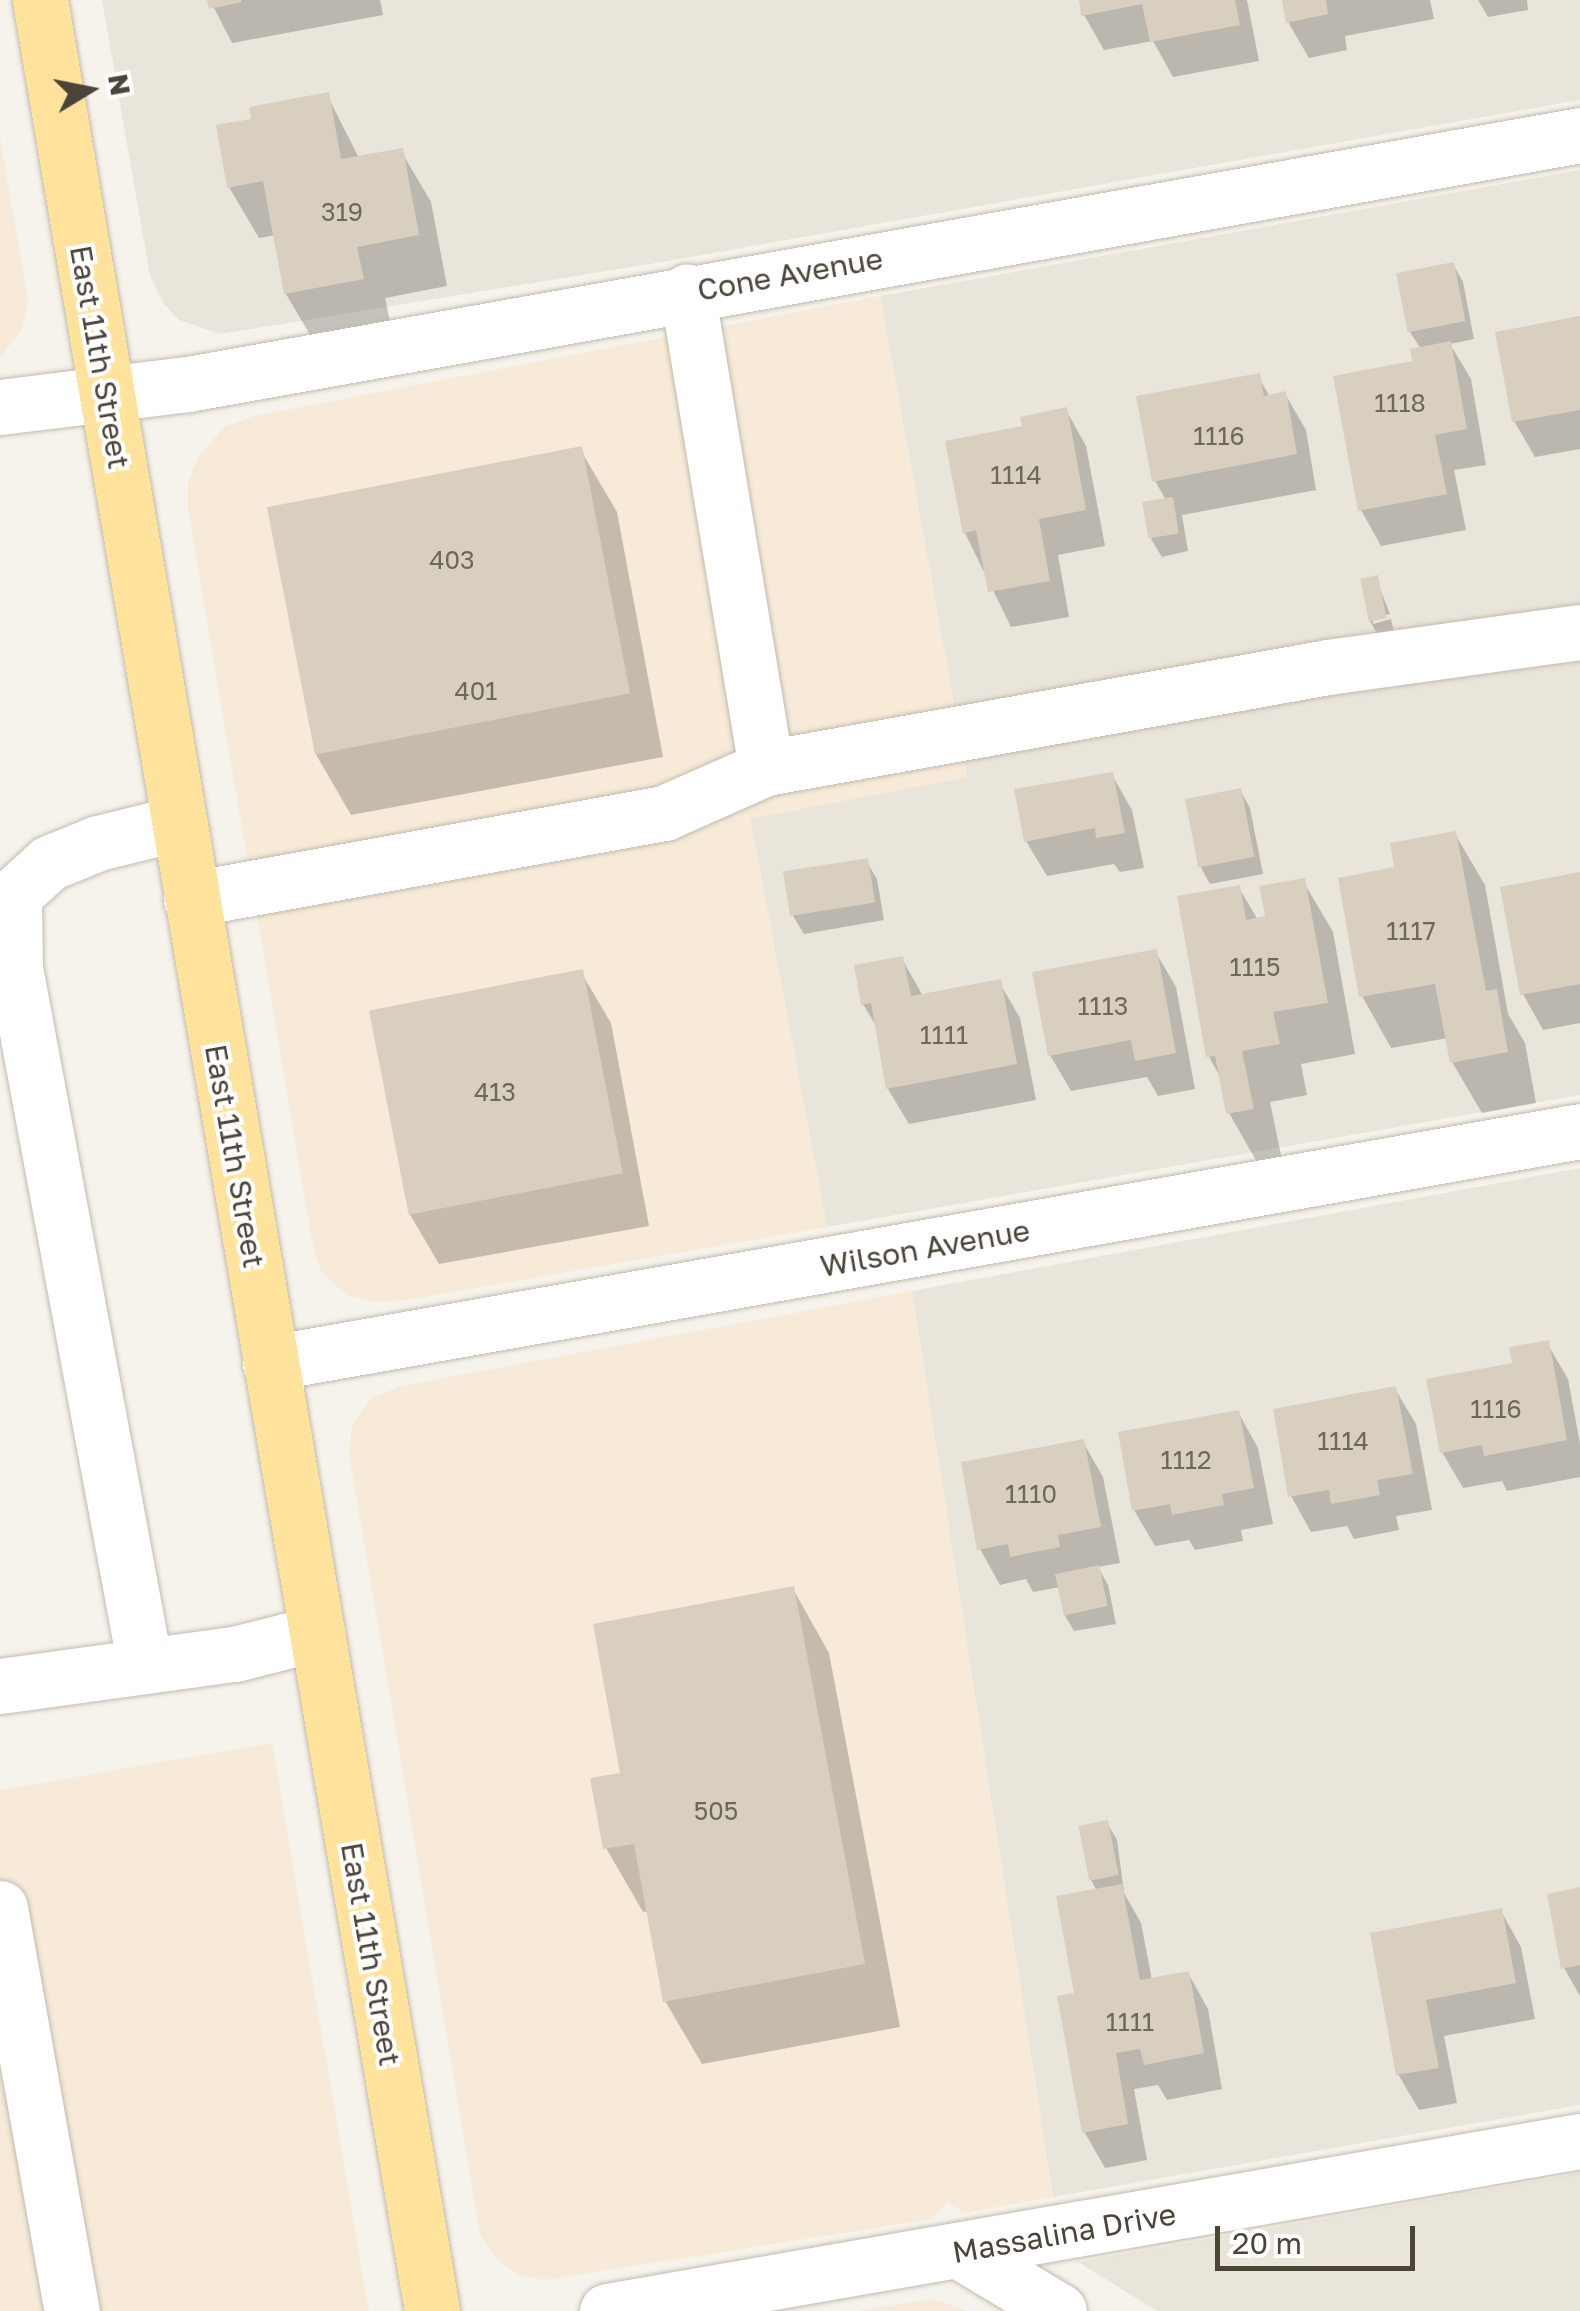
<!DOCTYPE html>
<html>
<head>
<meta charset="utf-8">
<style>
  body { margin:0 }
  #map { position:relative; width:1580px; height:2311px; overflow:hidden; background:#f6f3ec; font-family:"Golos Text",sans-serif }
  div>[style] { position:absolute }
  .residential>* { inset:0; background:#eae5da }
  .commercial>* { inset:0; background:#f7ead8 }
  .shadow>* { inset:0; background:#0003 }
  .building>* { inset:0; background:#d8cfc1; transform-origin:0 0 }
  .roads { filter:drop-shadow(0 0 2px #c2bbae) drop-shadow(0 0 2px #c2bbae) }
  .minor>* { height:55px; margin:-27.5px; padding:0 27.5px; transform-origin:27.5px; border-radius:27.5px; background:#fff }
  .major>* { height:55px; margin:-27.5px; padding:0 27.5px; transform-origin:27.5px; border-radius:27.5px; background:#ffe39c }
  span { translate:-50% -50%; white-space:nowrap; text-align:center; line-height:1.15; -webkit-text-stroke:8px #fff; paint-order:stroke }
  .number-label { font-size:25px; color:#6e675b }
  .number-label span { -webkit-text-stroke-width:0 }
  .street-label { font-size:30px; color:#4b4439 }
  .north { position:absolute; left:40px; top:40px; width:100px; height:100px; -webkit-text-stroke:8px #fff; paint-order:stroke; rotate:80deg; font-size:28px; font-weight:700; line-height:40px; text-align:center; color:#4b4439 }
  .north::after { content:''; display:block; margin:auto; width:35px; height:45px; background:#4b4439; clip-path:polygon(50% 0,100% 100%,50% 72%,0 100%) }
  .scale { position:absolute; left:1215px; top:2226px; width:200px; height:45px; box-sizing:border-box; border:5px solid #4b4439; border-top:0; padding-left:12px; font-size:30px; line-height:35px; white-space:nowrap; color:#4b4439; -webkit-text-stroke:8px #fff; paint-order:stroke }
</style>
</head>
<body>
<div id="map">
  <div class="residential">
    <i style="clip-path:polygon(102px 0,1580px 0,1580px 100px,662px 262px,220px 334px,179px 320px,164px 304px,150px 276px)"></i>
    <i style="clip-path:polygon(1580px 170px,1580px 1095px,827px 1227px,750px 818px,967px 777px,880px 296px)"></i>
    <i style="clip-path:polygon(1580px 1168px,1580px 2105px,1053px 2197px,912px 1291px)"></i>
    <i style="clip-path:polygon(1580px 2173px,1580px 2311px,1157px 2311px,1078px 2262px)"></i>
  </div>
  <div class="commercial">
    <i style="clip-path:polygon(0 137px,28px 302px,22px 328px,0 359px)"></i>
    <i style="clip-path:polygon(880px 296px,967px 777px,750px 819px,827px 1227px,406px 1300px,375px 1302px,347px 1295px,322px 1273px,314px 1252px,188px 510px,188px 482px,198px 457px,224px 427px,254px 416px)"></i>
    <i style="clip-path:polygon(912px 1291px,1053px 2197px,964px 2213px,947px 2202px,933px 2219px,544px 2280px,521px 2276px,495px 2258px,480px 2234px,349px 1454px,352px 1425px,371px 1398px,401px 1386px)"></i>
    <i style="clip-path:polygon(272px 1743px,369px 2311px,0 2311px,0 1790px)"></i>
    <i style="clip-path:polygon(932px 2299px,968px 2311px,857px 2311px)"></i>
  </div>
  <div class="shadow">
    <i style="clip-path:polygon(210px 0,380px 0,383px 15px,232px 43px)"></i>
    <i style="clip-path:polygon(1081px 0,1247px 0,1259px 61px,1173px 77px,1153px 41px,1104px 50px,1084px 15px)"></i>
    <i style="clip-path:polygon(1284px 0,1430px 0,1434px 19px,1345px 36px,1347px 50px,1309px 58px,1288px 22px)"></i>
    <i style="clip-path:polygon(1478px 0,1527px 0,1528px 10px,1488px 17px)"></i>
    <i style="clip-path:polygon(327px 95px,359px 158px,401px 151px,431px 202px,447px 286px,385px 298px,392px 331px,316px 345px,286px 294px,276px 235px,259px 238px,229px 187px,254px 121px)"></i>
    <i style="clip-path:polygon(1453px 264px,1463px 282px,1474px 339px,1450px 344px,1471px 379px,1486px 465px,1454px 470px,1466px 530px,1381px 546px,1361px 510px,1421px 349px,1410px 332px)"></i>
    <i style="clip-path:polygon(1580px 319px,1580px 449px,1535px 457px,1514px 421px)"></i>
    <i style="clip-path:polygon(1258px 376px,1270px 397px,1285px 394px,1306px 430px,1316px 490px,1182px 515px,1188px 551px,1162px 557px,1151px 539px,1166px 500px,1155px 481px)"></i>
    <i style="clip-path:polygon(1066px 410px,1086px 446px,1105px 546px,1058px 555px,1069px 617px,1011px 627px,965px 533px,1025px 428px)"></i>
    <i style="clip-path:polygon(580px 449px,617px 512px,663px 757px,351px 815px,314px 751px)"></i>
    <i style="clip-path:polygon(1376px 578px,1390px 614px,1373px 618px,1373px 624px,1391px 619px,1395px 636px,1380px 639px,1370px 621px)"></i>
    <i style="clip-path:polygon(1112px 775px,1132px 810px,1144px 868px,1120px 872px,1114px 864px,1047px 876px,1026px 841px)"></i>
    <i style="clip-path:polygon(1240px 790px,1250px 808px,1263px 874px,1210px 884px,1200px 866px)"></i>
    <i style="clip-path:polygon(1455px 834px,1485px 885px,1508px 1014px,1525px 1043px,1536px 1103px,1482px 1113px,1452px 1062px,1448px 1038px,1391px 1048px,1362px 996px,1397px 869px)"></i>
    <i style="clip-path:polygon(866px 861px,877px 879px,884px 920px,804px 934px,793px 916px)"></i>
    <i style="clip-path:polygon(1580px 875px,1580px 1023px,1543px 1030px,1523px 994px)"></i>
    <i style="clip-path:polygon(1303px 881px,1333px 932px,1355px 1054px,1301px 1064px,1307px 1095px,1270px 1102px,1282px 1160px,1258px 1164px,1229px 1113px,1222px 1080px,1209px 1057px,1239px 888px,1258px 920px,1268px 918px)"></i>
    <i style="clip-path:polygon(1155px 951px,1176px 987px,1195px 1089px,1158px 1096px,1147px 1077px,1071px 1091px,1050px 1055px)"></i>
    <i style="clip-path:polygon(902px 959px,923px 996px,999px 982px,1020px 1018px,1036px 1100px,909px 1124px,888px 1089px,878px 1029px,863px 1004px)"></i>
    <i style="clip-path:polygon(581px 972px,611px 1023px,649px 1226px,439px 1264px,409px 1213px)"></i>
    <i style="clip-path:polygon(1547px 1343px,1568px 1379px,1580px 1444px,1580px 1477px,1507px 1491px,1502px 1481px,1463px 1488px,1442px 1452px,1515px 1364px)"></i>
    <i style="clip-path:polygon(1395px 1389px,1416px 1424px,1432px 1510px,1396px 1516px,1399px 1530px,1354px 1539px,1347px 1526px,1311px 1532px,1291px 1496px)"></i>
    <i style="clip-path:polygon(1238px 1412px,1258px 1448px,1273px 1524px,1241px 1530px,1243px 1541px,1195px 1550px,1189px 1540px,1155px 1546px,1134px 1510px)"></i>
    <i style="clip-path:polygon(1083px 1442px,1103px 1477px,1120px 1563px,1098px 1567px,1108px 1585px,1116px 1624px,1074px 1631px,1064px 1614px,1060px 1587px,1033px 1592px,1026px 1579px,1000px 1585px,980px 1549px)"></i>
    <i style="clip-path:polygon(793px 1589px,829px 1653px,900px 2027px,702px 2064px,665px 2001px,649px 1911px,643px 1912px,606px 1848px,623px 1775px)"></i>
    <i style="clip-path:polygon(1107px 1823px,1117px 1840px,1124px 1893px,1141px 1923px,1152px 1980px,1188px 1973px,1208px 2009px,1222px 2089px,1167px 2100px,1158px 2085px,1134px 2089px,1147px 2160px,1105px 2168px,1085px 2133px,1060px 1998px,1077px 1995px,1097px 1891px,1091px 1880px)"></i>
    <i style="clip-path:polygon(1580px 1890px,1580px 1996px,1564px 1968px)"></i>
    <i style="clip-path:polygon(1501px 1911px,1521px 1947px,1535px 2019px,1444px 2036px,1457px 2103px,1419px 2110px,1398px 2074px,1373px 1935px)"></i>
  </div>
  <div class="building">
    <i style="clip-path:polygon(207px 0,241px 0,242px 2px,209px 9px)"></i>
    <i style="clip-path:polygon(1079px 0,1235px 0,1240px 25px,1150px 42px,1142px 4px,1081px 16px)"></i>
    <i style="clip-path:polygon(1282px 0,1326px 0,1328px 14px,1286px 23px)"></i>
    <i style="clip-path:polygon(329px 92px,341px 159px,403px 148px,419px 235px,357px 247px,364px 279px,284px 294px,263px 181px,227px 188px,216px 125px,251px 119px,249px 107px)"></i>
    <i style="left:1454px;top:262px;width:60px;height:59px;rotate:79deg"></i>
    <i style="clip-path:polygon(1580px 316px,1580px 410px,1512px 422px,1495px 332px)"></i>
    <i style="clip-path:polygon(1451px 341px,1467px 429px,1435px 435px,1447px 494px,1358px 511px,1333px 376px,1412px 361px,1410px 349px)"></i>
    <i style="clip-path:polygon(1260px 373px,1264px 396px,1286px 391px,1297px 454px,1152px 482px,1136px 396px)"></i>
    <i style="clip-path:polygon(1067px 407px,1086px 510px,1039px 519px,1050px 581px,988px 592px,976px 530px,963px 534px,945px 441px,1022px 426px,1020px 417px)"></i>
    <i style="left:582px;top:446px;width:252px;height:321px;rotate:79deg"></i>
    <i style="left:1173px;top:497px;width:37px;height:31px;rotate:81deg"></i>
    <i style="left:1378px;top:575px;width:44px;height:18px;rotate:79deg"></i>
    <i style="clip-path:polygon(1113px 772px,1125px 833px,1096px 838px,1095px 828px,1024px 842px,1014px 789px)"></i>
    <i style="left:1241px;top:788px;width:70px;height:57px;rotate:79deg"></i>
    <i style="clip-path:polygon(1456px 831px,1486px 991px,1497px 989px,1508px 1052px,1450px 1063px,1435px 984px,1359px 997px,1338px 878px,1394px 867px,1390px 843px)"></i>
    <i style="left:868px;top:858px;width:45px;height:86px;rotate:81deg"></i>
    <i style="clip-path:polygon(1580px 872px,1580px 984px,1520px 995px,1500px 887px)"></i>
    <i style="clip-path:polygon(1305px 878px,1328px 1003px,1273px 1012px,1280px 1044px,1242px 1051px,1254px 1109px,1226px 1114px,1215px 1056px,1206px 1057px,1177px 896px,1240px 885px,1246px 920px,1265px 916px,1259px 886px)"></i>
    <i style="clip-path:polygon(1157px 949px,1176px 1053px,1135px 1061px,1131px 1040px,1048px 1056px,1032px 972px)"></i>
    <i style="clip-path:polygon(903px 956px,911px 996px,1001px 979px,1017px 1064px,886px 1089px,871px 1003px,861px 1005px,854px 965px)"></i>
    <i style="left:583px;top:969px;width:208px;height:218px;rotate:79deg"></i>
    <i style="clip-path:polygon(1549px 1340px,1567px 1440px,1484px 1456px,1482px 1445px,1440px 1453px,1426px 1379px,1512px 1363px,1509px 1347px)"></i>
    <i style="clip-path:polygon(1396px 1386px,1413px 1474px,1377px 1480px,1380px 1495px,1331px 1504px,1329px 1490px,1288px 1497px,1273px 1409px)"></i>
    <i style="clip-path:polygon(1239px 1410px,1254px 1488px,1222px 1494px,1224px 1505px,1172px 1515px,1170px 1504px,1132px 1511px,1118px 1432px)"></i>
    <i style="clip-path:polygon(1084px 1439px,1101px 1527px,1058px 1535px,1060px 1547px,1010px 1557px,1008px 1544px,977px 1550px,961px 1462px)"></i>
    <i style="left:1099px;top:1565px;width:42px;height:45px;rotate:78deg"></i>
    <i style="clip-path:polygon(794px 1586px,865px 1964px,663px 2002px,634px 1844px,603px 1849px,590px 1778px,620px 1773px,593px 1624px)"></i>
    <i style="left:1108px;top:1820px;width:56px;height:30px;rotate:79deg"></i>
    <i style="clip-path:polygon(1122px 1884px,1140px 1980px,1189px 1971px,1204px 2053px,1144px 2065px,1140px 2049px,1116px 2053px,1128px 2124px,1082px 2133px,1057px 1996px,1074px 1993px,1056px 1896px)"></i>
    <i style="clip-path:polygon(1580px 1887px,1580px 1965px,1561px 1969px,1547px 1894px)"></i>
    <i style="clip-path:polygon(1502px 1908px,1516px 1983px,1426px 2000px,1439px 2068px,1396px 2075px,1370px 1933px)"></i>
  </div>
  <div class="roads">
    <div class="minor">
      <i style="left:0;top:407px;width:189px;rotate:-7deg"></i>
      <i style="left:188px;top:384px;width:1414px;rotate:-10.14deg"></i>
      <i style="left:766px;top:768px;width:571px;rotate:-10.19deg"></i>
      <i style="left:1328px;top:667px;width:254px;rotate:-7.9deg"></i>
      <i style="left:191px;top:899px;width:481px;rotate:-10.3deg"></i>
      <i style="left:664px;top:813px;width:111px;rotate:-23.8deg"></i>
      <i style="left:766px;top:768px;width:483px;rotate:-99.4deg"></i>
      <i style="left:270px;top:1363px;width:1330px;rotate:-10.04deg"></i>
      <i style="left:145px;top:1666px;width:710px;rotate:-100.55deg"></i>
      <i style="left:15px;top:968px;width:73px;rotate:-90.8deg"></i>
      <i style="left:14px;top:895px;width:47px;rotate:-42.4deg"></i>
      <i style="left:49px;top:863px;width:53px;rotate:-22.2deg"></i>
      <i style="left:98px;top:843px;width:83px;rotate:-13.9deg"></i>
      <i style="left:0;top:1686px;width:237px;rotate:-7.8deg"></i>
      <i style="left:235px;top:1654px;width:85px;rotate:-14.4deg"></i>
      <i style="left:0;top:1908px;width:409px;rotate:79.9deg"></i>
      <i style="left:961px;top:2252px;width:114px;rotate:31deg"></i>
      <i style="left:607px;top:2311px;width:988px;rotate:-9.91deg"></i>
    </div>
    <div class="major">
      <i style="left:40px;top:0;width:2344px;rotate:80.37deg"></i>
    </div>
  </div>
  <div class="number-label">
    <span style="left:342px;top:212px">319</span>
    <span style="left:1400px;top:403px">1118</span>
    <span style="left:1219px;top:436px">1116</span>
    <span style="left:1016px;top:475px">1114</span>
    <span style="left:452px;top:560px">403</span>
    <span style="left:476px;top:691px">401</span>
    <span style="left:1411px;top:931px">1117</span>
    <span style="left:1255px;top:967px">1115</span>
    <span style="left:1103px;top:1006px">1113</span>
    <span style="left:944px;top:1035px">1111</span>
    <span style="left:495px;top:1092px">413</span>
    <span style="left:1496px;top:1409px">1116</span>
    <span style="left:1343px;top:1441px">1114</span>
    <span style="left:1186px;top:1460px">1112</span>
    <span style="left:1031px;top:1494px">1110</span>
    <span style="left:716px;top:1811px">505</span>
    <span style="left:1130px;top:2022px">1111</span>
  </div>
  <div class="street-label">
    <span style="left:790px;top:274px;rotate:-10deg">Cone Avenue</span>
    <span style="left:100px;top:357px;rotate:80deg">East 11th Street</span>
    <span style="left:235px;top:1156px;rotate:80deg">East 11th Street</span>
    <span style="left:925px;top:1248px;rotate:-10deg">Wilson Avenue</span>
    <span style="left:371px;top:1954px;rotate:80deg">East 11th Street</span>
    <span style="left:1064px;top:2233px;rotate:-10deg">Massalina Drive</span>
  </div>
  <div class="north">N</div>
  <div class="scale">20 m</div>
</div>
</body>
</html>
